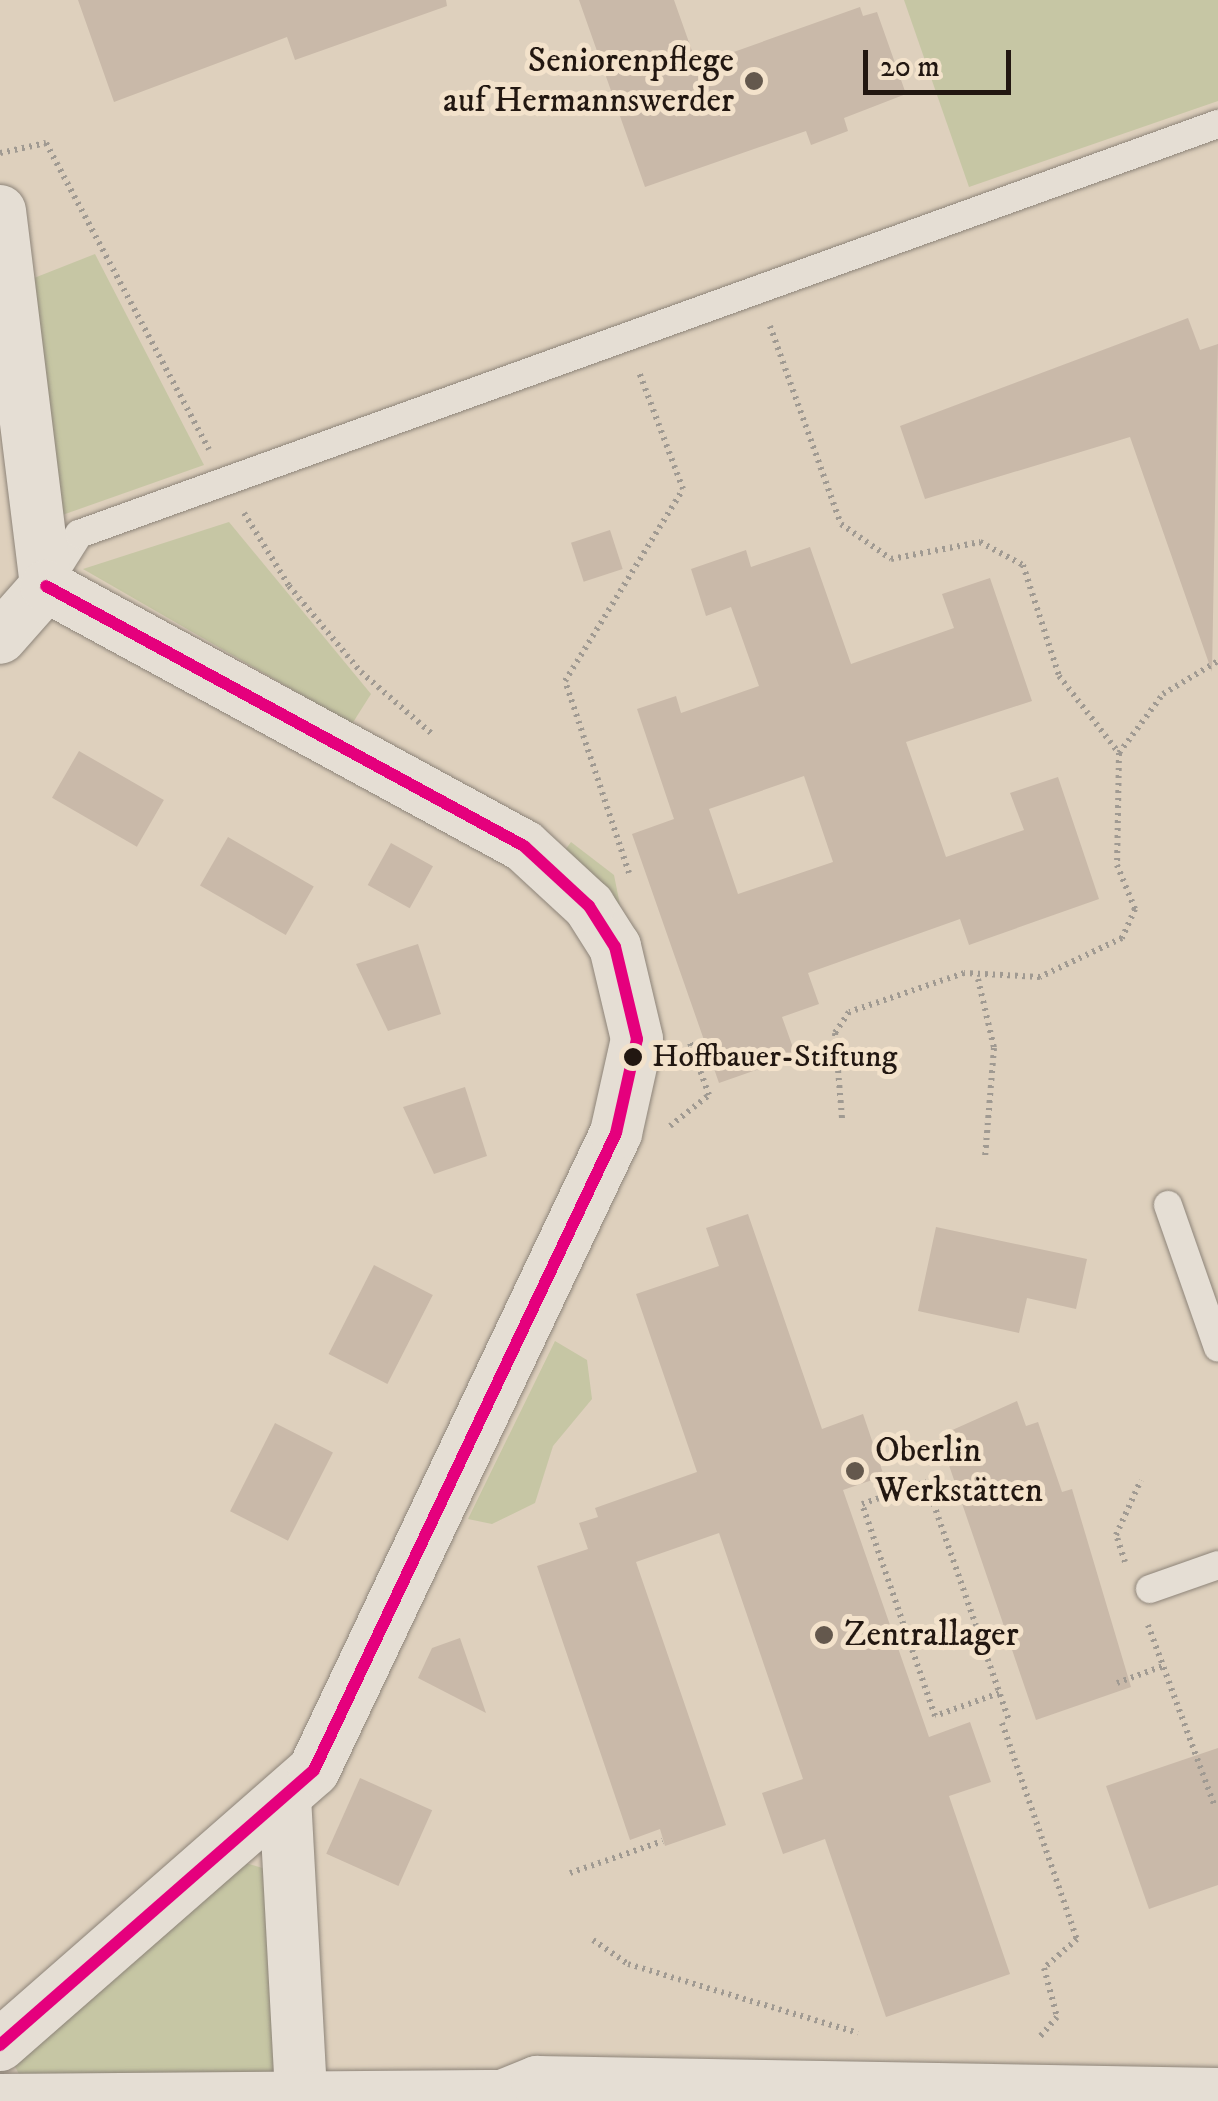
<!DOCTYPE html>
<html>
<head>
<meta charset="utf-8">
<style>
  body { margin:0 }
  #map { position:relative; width:1218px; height:2101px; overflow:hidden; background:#ded0bd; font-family:"IM FELL DW Pica",serif }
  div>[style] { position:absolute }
  .green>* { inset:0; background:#c6c6a4 }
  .building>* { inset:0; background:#c9b9a9; transform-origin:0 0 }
  .path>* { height:6px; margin-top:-3px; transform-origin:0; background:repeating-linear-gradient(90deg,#a09a92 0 2.5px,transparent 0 7.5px) }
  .roads { filter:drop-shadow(0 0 2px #8d8479) drop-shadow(0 0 2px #8d8479) }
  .service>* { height:28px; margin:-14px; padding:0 14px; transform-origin:14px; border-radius:14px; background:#e5ded4 }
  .minor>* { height:52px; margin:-26px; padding:0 26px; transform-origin:26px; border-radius:26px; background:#e5ded4 }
  .bus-1>* { height:12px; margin:-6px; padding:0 6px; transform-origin:6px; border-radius:6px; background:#e5007d }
  .dots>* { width:28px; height:28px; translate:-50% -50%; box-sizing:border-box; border:5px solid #f3e2cb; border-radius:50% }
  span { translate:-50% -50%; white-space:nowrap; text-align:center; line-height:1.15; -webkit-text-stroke:10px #f3e2cb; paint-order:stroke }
  .bus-label { font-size:32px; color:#221711 }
  .left { translate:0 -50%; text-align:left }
  .poi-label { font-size:35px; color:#221711 }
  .right { translate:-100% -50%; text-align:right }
  .scale { position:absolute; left:863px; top:50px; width:148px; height:45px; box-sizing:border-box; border:5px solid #221711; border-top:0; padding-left:12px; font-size:30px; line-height:35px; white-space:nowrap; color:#221711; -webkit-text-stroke:8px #f3e2cb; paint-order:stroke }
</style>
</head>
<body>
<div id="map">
  <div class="green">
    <i style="clip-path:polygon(904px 0,1218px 0,1218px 101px,969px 187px)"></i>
    <i style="clip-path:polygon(95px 254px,204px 465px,51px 519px,29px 280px)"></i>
    <i style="clip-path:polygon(229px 522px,371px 694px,352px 724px,83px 569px)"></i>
    <i style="clip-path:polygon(571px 842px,614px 875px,621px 910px,560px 857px)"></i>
    <i style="clip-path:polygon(555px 1341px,587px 1360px,592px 1399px,553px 1446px,535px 1503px,492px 1524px,468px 1519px)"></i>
    <i style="clip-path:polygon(242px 1862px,266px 1869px,285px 2073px,20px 2076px,12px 2061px)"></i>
  </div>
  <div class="building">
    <i style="clip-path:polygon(78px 0,446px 0,447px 6px,295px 60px,287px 37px,114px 102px)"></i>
    <i style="clip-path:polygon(579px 0,674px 0,697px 65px,860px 7px,863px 16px,877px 12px,906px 94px,844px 118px,848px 131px,811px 145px,806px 131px,645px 187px)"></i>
    <i style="clip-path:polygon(1188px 318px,1200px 350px,1218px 344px,1212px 672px,1130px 437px,925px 499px,900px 426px)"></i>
    <i style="left:610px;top:530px;width:41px;height:41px;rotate:72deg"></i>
    <i style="clip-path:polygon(evenodd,810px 547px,851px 664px,954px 628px,942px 594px,990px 578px,1032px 701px,906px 742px,946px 857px,1024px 830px,1010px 793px,1058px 777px,1099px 899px,969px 945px,960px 919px,808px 973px,819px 1004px,782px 1017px,796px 1056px,719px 1083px,632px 834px,674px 819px,637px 709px,676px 696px,681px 713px,759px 686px,731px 607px,706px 616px,691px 569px,746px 550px,751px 567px,810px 547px,804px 776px,833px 862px,738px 894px,709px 809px,804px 776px)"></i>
    <i style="left:79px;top:751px;width:98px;height:54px;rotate:30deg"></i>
    <i style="left:228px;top:837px;width:99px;height:56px;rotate:30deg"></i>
    <i style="left:391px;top:843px;width:48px;height:48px;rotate:29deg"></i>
    <i style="clip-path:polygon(418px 944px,441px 1014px,388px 1031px,356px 964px)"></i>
    <i style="clip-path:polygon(465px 1087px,487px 1156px,434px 1174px,403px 1107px)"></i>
    <i style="clip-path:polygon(748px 1214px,822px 1429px,863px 1414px,884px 1476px,843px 1490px,929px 1737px,970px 1722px,991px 1782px,949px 1796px,1010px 1974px,886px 2017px,825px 1839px,783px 1854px,762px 1793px,803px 1779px,719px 1533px,636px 1562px,726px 1825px,665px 1846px,660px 1829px,630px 1840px,537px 1566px,588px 1549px,579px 1523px,598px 1517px,595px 1508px,697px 1472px,636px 1294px,719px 1266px,706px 1228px)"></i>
    <i style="clip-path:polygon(936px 1227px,1087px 1259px,1076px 1309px,1027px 1298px,1019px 1333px,918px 1311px)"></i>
    <i style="left:374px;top:1265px;width:66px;height:100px;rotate:27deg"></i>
    <i style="clip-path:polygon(1017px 1401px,1026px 1426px,1038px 1422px,1062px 1492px,1072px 1489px,1131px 1687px,1036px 1720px,939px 1436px)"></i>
    <i style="left:275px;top:1423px;width:65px;height:99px;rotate:27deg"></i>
    <i style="clip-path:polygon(460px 1638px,486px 1713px,418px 1678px,432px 1648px)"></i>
    <i style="clip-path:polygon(1218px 1748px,1218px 1885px,1149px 1909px,1106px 1786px)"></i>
    <i style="left:360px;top:1778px;width:79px;height:83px;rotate:24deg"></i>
  </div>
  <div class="path">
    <i style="left:0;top:153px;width:47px;rotate:-12.3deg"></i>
    <i style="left:46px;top:143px;width:347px;rotate:62deg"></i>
    <i style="left:770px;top:326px;width:210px;rotate:70.3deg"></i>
    <i style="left:841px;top:524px;width:61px;rotate:35deg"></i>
    <i style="left:891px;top:559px;width:91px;rotate:-10.8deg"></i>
    <i style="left:980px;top:542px;width:49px;rotate:28.1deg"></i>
    <i style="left:1023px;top:565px;width:117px;rotate:72deg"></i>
    <i style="left:1059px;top:676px;width:98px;rotate:52.1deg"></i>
    <i style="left:1119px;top:753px;width:112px;rotate:91deg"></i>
    <i style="left:1117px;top:865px;width:48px;rotate:67.8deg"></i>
    <i style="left:1135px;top:909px;width:32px;rotate:114deg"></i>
    <i style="left:1122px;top:938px;width:91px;rotate:154.6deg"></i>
    <i style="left:1040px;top:977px;width:76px;rotate:-177deg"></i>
    <i style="left:964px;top:973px;width:121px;rotate:161.3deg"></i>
    <i style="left:849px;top:1012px;width:25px;rotate:124deg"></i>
    <i style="left:835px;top:1033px;width:86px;rotate:85.3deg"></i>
    <i style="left:244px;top:513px;width:86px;rotate:58.3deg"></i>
    <i style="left:289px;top:586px;width:112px;rotate:50.1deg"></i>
    <i style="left:361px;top:672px;width:94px;rotate:41.1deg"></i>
    <i style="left:1119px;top:753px;width:74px;rotate:-53.3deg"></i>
    <i style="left:1163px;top:694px;width:64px;rotate:-31deg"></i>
    <i style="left:629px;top:873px;width:202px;rotate:-108.4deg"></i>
    <i style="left:565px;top:681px;width:225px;rotate:-58.4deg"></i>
    <i style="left:683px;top:489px;width:125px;rotate:-110.6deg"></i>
    <i style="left:978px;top:979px;width:71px;rotate:76.9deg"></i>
    <i style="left:994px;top:1048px;width:109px;rotate:94.7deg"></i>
    <i style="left:670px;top:1126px;width:50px;rotate:-38.5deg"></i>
    <i style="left:709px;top:1095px;width:59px;rotate:-110deg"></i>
    <i style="left:1125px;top:1562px;width:28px;rotate:-108deg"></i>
    <i style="left:1116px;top:1535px;width:60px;rotate:-65.6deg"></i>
    <i style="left:1148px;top:1625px;width:191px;rotate:69.8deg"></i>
    <i style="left:1117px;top:1683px;width:49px;rotate:-20.3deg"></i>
    <i style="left:999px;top:1693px;width:68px;rotate:160.2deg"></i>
    <i style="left:935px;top:1716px;width:224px;rotate:-109deg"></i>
    <i style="left:862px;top:1504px;width:68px;rotate:-19deg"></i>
    <i style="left:926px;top:1482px;width:252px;rotate:70.8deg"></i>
    <i style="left:1002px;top:1723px;width:229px;rotate:70.9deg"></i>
    <i style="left:1077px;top:1939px;width:44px;rotate:138.7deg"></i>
    <i style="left:1044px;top:1968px;width:51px;rotate:75.1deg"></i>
    <i style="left:1057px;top:2017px;width:28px;rotate:131deg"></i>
    <i style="left:570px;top:1873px;width:98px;rotate:-19deg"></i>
    <i style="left:593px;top:1940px;width:42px;rotate:34.4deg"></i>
    <i style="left:628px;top:1964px;width:240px;rotate:16.7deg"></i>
  </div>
  <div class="roads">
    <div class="service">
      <i style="left:48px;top:583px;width:58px;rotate:-57.7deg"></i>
      <i style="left:79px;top:534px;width:1211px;rotate:-19.8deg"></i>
      <i style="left:1168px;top:1205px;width:151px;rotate:70.7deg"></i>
      <i style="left:1150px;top:1589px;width:72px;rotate:-19.4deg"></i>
    </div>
    <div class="minor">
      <i style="left:0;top:211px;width:378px;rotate:83deg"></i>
      <i style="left:46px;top:586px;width:69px;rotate:131.5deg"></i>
      <i style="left:285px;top:1797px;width:300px;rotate:86.9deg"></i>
      <i style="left:0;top:2045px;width:417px;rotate:-41.2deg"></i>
      <i style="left:314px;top:1770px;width:705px;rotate:-64.63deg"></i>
      <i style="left:616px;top:1133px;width:96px;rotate:-77.4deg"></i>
      <i style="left:637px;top:1039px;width:95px;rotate:-103.4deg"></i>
      <i style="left:615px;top:947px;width:49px;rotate:-122.4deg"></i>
      <i style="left:589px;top:906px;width:88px;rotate:-137.3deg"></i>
      <i style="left:524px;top:846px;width:544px;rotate:-151.46deg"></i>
      <i style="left:0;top:2100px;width:502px;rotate:-0.46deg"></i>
      <i style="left:502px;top:2096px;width:38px;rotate:-22deg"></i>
      <i style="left:537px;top:2082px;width:681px;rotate:1.01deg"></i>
    </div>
  </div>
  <div class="bus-1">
    <i style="left:0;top:2045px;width:417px;rotate:-41.2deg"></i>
    <i style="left:314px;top:1770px;width:705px;rotate:-64.63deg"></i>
    <i style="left:616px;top:1133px;width:96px;rotate:-77.4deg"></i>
    <i style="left:637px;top:1039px;width:95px;rotate:-103.4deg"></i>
    <i style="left:615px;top:947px;width:49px;rotate:-122.4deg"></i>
    <i style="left:589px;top:906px;width:88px;rotate:-137.3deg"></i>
    <i style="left:524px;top:846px;width:544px;rotate:-151.46deg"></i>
  </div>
  <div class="dots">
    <i style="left:754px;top:81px;background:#64584d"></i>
    <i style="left:633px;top:1057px;background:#221711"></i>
    <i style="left:855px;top:1471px;background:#64584d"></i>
    <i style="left:824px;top:1635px;background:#64584d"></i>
  </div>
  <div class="bus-label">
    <span class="left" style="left:652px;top:1057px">Hoffbauer-Stiftung</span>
  </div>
  <div class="poi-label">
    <span class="right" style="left:734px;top:81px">Seniorenpflege<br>auf Hermannswerder</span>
    <span class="left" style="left:875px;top:1471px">Oberlin<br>Werkstätten</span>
    <span class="left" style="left:844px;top:1635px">Zentrallager</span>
  </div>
  <div class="scale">20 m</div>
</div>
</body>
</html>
